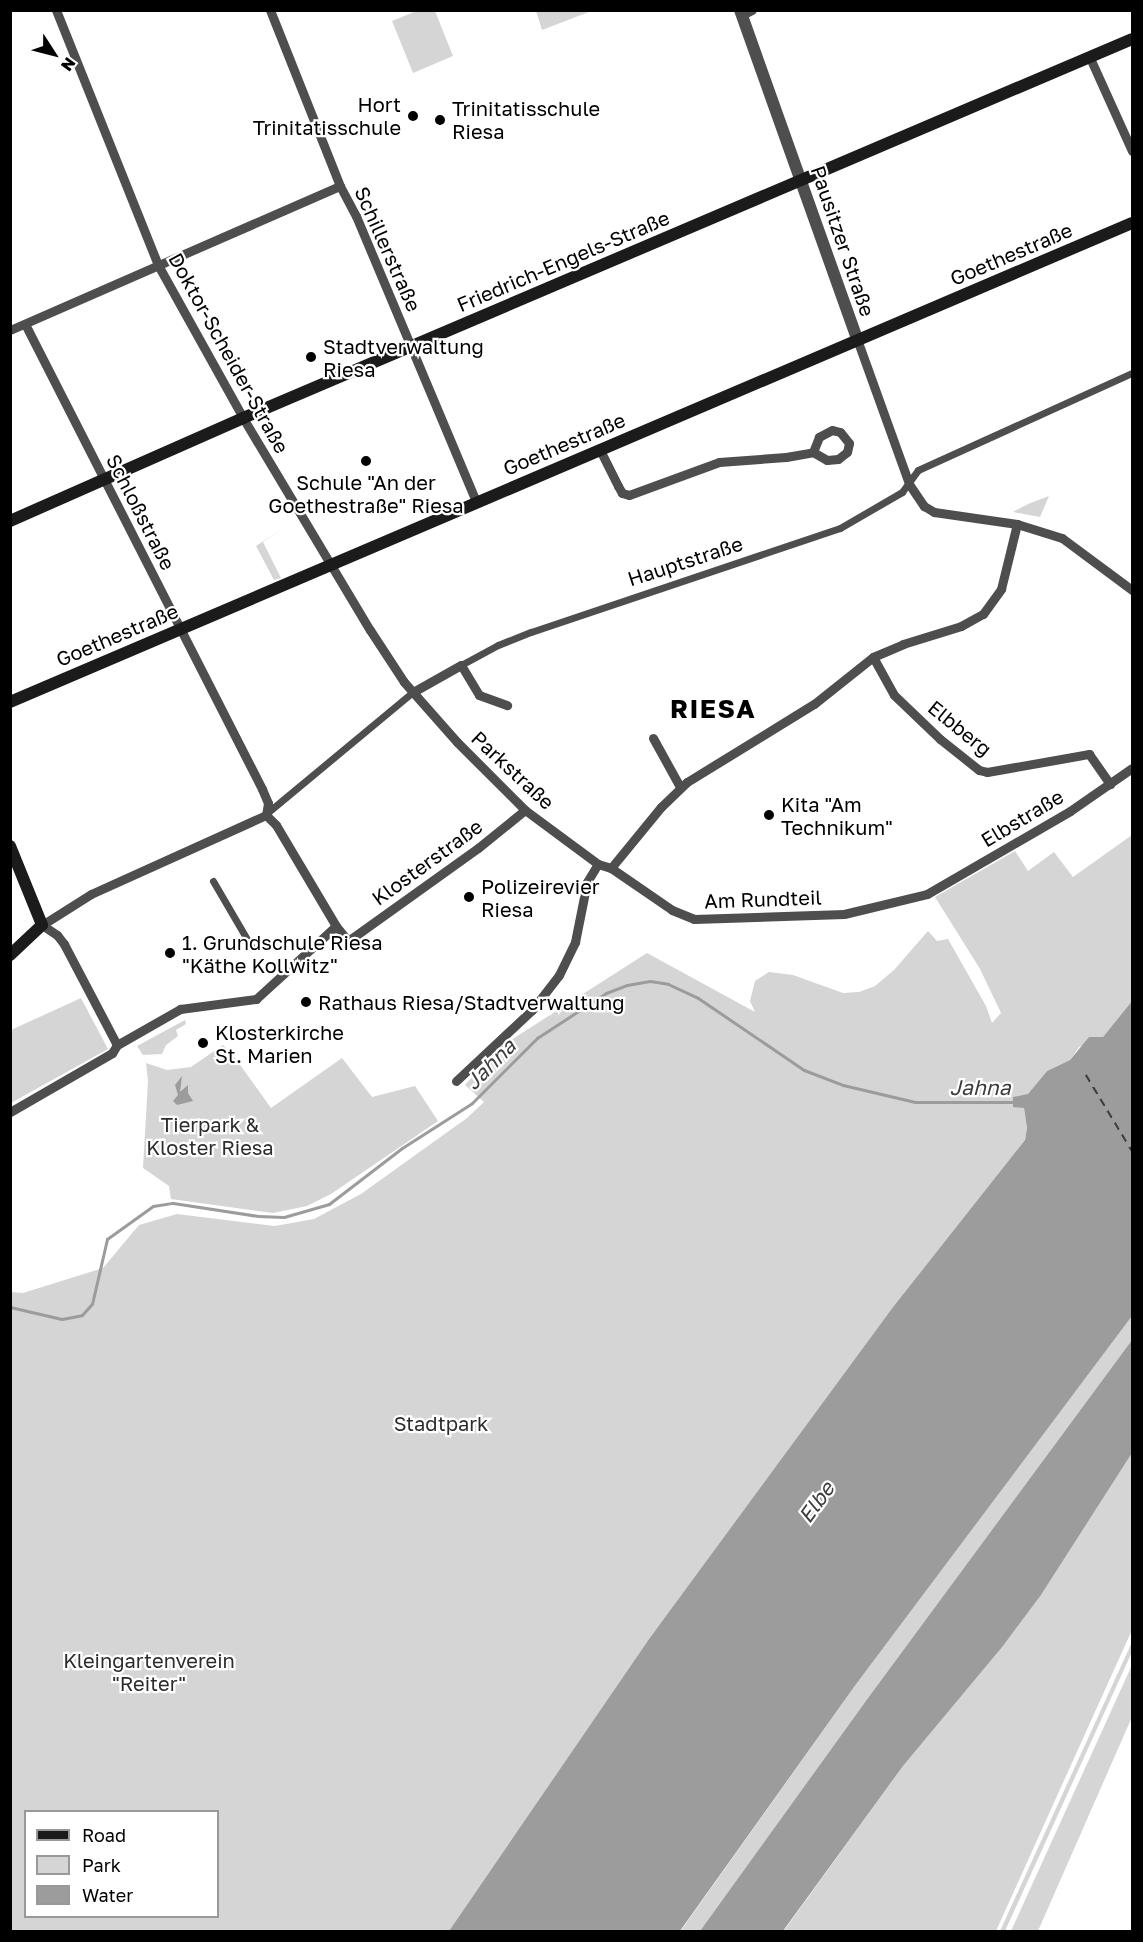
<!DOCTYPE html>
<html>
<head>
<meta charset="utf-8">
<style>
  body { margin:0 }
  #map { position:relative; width:1143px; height:1942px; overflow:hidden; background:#fff; font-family:"Golos Text",sans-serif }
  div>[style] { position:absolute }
  .green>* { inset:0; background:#d5d5d5 }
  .water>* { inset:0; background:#9c9c9c }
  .stream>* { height:3px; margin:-1.5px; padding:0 1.5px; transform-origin:1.5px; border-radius:1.5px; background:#9c9c9c }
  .ferry>* { height:1.5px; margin-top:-0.75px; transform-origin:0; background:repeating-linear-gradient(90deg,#3d3d3d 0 8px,transparent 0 14px) }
  .pedestrian>* { height:7px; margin:-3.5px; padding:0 3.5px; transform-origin:3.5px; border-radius:3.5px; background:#4e4e4e }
  .minor>* { height:9px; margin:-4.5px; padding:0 4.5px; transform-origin:4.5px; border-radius:4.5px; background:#4e4e4e }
  .tertiary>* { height:12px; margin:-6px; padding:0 6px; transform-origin:6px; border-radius:6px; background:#4e4e4e }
  .secondary>* { height:12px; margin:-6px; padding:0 6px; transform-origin:6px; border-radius:6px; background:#1b1b1b }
  .dots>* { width:16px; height:16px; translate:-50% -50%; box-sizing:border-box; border:3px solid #fff; border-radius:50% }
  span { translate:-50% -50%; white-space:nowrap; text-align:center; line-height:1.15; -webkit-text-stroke:4.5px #fff; paint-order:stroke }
  .poi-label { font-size:20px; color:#000 }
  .right { translate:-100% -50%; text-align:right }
  .left { translate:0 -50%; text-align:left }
  .street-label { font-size:20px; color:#000 }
  .park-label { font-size:20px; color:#2c2c2c }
  .water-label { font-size:21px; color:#3d3d3d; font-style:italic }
  .district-label { font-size:26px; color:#000; font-weight:700; letter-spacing:1.5px }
  .frame { position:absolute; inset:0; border:12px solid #000; pointer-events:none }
  .legend { position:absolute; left:24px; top:1810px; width:195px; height:108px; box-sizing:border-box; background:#fff; border:2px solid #999; margin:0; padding:8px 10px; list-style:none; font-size:18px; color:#000 }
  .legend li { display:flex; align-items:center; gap:12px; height:30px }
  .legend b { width:30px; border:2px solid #999 }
  .north { position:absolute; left:24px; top:24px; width:60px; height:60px; -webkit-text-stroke:4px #fff; paint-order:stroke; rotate:126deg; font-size:16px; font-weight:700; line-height:24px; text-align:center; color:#000 }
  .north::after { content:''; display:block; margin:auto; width:21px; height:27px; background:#000; clip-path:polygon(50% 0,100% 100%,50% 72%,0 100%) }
</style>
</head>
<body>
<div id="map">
  <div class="green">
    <i style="clip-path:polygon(419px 10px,435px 11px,453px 56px,413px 73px,392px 21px)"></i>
    <i style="clip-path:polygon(594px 10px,542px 30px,536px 11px,536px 10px)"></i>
    <i style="clip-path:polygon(1049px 496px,1040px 517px,1013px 512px,1028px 504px)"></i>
    <i style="clip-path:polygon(282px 529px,263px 542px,281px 578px,274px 580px,256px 546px)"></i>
    <i style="clip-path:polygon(evenodd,1132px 835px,1132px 1001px,1103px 1037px,1079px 1047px,1070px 1060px,1047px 1071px,1028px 1094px,1024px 1108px,1027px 1128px,1025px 1140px,893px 1307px,649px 1639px,449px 1931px,11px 1931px,11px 1292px,23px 1293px,103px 1268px,139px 1225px,177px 1214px,275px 1226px,314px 1219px,361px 1194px,467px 1118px,484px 1102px,465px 1085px,500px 1047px,647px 953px,755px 1012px,750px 1001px,755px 981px,769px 972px,793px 975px,843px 993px,859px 992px,875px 986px,894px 970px,928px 931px,937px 941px,948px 939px,986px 1006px,992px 1023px,1001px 1013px,980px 969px,935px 897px,1015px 851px,1028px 871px,1054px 852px,1073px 877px,1132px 835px,26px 1812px,218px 1812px,218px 1916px,26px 1916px,26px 1812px)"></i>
    <i style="clip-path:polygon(81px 998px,108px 1049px,11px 1103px,11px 1030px)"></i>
    <i style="clip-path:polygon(185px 1020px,186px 1024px,176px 1030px,178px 1036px,166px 1045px,162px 1054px,143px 1055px,137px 1046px)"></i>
    <i style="clip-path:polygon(223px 1045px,233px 1055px,271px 1108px,342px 1058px,372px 1097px,415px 1086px,438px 1121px,331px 1194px,307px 1206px,273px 1213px,171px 1199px,169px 1186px,143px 1168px,148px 1081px,146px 1063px,167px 1070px,191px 1067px)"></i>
    <i style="clip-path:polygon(1132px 1316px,1132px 1340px,868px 1698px,700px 1931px,680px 1932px,854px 1687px)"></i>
    <i style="clip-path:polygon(1132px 1453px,1132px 1630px,996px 1931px,783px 1932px,903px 1766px,1003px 1646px,1041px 1595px)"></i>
    <i style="clip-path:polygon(1132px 1642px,1132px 1652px,1036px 1863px,1005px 1931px,1000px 1931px)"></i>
    <i style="clip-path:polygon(1132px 1665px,1132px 1717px,1038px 1931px,1011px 1931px)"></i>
  </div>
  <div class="water">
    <i style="clip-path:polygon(1132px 1001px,1132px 1316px,854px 1687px,680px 1931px,449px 1931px,649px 1639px,893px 1307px,1025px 1140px,1027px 1128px,1024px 1108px,1013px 1107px,1013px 1097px,1028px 1094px,1047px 1071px,1070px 1060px,1089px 1037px,1103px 1037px)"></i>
    <i style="clip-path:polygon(182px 1076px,180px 1092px,188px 1085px,188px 1093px,193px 1101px,177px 1105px,173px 1101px,178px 1095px,175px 1085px)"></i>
    <i style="clip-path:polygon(1132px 1340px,1132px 1453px,1041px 1595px,1003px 1646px,903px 1766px,783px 1931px,700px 1931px,868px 1698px)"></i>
  </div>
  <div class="stream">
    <i style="left:10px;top:1307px;width:53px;rotate:13deg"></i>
    <i style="left:62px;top:1319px;width:20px;rotate:-11deg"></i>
    <i style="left:82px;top:1315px;width:15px;rotate:-48deg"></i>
    <i style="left:92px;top:1304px;width:67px;rotate:-77deg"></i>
    <i style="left:107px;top:1239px;width:57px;rotate:-35.7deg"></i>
    <i style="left:153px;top:1206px;width:20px;rotate:-9deg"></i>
    <i style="left:173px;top:1203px;width:86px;rotate:8.7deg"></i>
    <i style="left:258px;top:1216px;width:26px;rotate:2deg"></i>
    <i style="left:284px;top:1217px;width:47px;rotate:-16.1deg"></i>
    <i style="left:329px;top:1204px;width:92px;rotate:-37.5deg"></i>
    <i style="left:402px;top:1148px;width:83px;rotate:-32.7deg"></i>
    <i style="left:472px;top:1103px;width:92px;rotate:-45deg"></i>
    <i style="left:537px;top:1038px;width:82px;rotate:-33.1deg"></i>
    <i style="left:606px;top:993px;width:22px;rotate:-21deg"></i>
    <i style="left:627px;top:985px;width:23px;rotate:-10deg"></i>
    <i style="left:650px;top:981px;width:18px;rotate:9deg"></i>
    <i style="left:668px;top:984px;width:33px;rotate:25deg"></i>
    <i style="left:698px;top:998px;width:128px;rotate:34.2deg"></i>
    <i style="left:804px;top:1070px;width:42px;rotate:21deg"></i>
    <i style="left:843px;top:1085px;width:74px;rotate:13.3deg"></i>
    <i style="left:915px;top:1102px;width:102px"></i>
  </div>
  <div class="ferry">
    <i style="left:1086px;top:1075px;width:89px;rotate:58.8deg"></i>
  </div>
  <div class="pedestrian">
    <i style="left:461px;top:665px;width:42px;rotate:-28.4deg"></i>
    <i style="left:498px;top:645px;width:35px;rotate:-22deg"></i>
    <i style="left:531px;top:632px;width:326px;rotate:-18.6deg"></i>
    <i style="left:840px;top:528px;width:72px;rotate:-30.1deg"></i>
    <i style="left:902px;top:492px;width:27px;rotate:-54deg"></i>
    <i style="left:918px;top:470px;width:235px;rotate:-24.4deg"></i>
    <i style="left:267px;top:813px;width:190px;rotate:-39.7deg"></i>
    <i style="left:213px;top:881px;width:75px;rotate:59.7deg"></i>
  </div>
  <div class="minor">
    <i style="left:56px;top:10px;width:275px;rotate:68.2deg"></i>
    <i style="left:158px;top:265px;width:175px;rotate:60.9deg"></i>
    <i style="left:243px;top:418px;width:247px;rotate:59.1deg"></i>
    <i style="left:370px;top:630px;width:62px;rotate:56.8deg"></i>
    <i style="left:404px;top:682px;width:80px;rotate:48.5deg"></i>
    <i style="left:457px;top:742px;width:96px;rotate:45deg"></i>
    <i style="left:525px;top:810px;width:91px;rotate:36.5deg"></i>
    <i style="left:598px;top:864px;width:14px;rotate:17deg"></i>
    <i style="left:611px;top:868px;width:74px;rotate:34.5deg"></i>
    <i style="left:672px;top:910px;width:24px;rotate:22deg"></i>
    <i style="left:694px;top:919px;width:150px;rotate:-1.9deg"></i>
    <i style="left:844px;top:914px;width:85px;rotate:-13.5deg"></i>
    <i style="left:927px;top:894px;width:165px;rotate:-30.1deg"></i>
    <i style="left:1070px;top:811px;width:75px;rotate:-34.7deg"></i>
    <i style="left:270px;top:10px;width:189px;rotate:68.3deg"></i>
    <i style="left:340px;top:186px;width:34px;rotate:62deg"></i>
    <i style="left:356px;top:216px;width:309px;rotate:67.2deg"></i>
    <i style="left:742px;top:15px;width:11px;rotate:-27deg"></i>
    <i style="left:1090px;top:58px;width:102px;rotate:65.7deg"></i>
    <i style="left:25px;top:324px;width:522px;rotate:62.99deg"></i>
    <i style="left:262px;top:789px;width:15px;rotate:67deg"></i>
    <i style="left:268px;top:803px;width:12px;rotate:99deg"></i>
    <i style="left:10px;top:330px;width:360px;rotate:-23.6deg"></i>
    <i style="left:858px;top:342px;width:151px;rotate:70.2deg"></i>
    <i style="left:909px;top:484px;width:27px;rotate:56deg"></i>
    <i style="left:924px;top:506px;width:12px;rotate:31deg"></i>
    <i style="left:934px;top:512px;width:84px;rotate:8.2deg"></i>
    <i style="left:1017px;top:524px;width:47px;rotate:17.3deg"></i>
    <i style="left:1062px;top:538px;width:87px;rotate:36.6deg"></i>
    <i style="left:600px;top:450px;width:40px;rotate:63.4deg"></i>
    <i style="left:618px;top:486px;width:8px;rotate:60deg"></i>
    <i style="left:622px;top:493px;width:7px;rotate:16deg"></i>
    <i style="left:629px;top:495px;width:96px;rotate:-20.1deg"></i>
    <i style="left:719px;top:462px;width:67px;rotate:-4.3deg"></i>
    <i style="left:786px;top:457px;width:27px;rotate:-10deg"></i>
    <i style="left:813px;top:452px;width:16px;rotate:30deg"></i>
    <i style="left:827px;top:460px;width:11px;rotate:-5deg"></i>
    <i style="left:838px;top:459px;width:11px;rotate:-38deg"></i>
    <i style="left:847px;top:452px;width:9px;rotate:-77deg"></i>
    <i style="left:849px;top:443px;width:14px;rotate:-129deg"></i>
    <i style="left:840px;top:432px;width:8px;rotate:-166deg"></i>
    <i style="left:832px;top:430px;width:15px;rotate:152deg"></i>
    <i style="left:819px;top:437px;width:16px;rotate:112deg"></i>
    <i style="left:873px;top:657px;width:43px;rotate:61.1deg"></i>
    <i style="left:894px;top:695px;width:64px;rotate:43.7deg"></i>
    <i style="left:940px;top:739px;width:50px;rotate:38.5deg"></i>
    <i style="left:979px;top:770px;width:8px;rotate:14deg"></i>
    <i style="left:987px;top:772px;width:104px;rotate:-10deg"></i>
    <i style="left:1089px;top:754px;width:37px;rotate:55deg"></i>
    <i style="left:413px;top:692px;width:55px;rotate:-29.4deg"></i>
    <i style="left:461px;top:665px;width:35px;rotate:59deg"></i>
    <i style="left:479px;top:695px;width:30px;rotate:20deg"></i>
    <i style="left:653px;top:738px;width:56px;rotate:61.1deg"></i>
    <i style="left:266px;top:815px;width:14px;rotate:45deg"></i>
    <i style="left:276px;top:825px;width:117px;rotate:59.3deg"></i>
    <i style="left:336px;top:926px;width:19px;rotate:51deg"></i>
    <i style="left:348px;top:941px;width:160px;rotate:-35.6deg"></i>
    <i style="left:478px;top:848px;width:60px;rotate:-39deg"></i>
    <i style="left:611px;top:868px;width:79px;rotate:-50.7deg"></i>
    <i style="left:661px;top:807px;width:36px;rotate:-44deg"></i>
    <i style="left:687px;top:782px;width:149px;rotate:-31.6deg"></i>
    <i style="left:814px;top:704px;width:75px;rotate:-38.5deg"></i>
    <i style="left:873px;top:657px;width:33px;rotate:-23deg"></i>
    <i style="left:903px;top:644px;width:61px;rotate:-17.2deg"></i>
    <i style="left:961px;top:626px;width:25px;rotate:-29deg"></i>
    <i style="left:983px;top:614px;width:31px;rotate:-54deg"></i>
    <i style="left:1001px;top:589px;width:67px;rotate:-76.2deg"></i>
    <i style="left:117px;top:1045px;width:114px;rotate:-117.7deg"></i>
    <i style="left:64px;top:944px;width:11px;rotate:-128deg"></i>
    <i style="left:57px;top:935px;width:18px;rotate:-146deg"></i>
    <i style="left:42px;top:925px;width:58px;rotate:-32.3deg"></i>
    <i style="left:91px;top:894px;width:192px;rotate:-24.3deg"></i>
    <i style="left:456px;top:1081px;width:104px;rotate:-43.1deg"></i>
    <i style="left:532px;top:1010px;width:44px;rotate:-52.4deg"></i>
    <i style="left:559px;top:975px;width:37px;rotate:-64deg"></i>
    <i style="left:575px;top:942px;width:61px;rotate:-78.7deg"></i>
    <i style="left:587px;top:882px;width:21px;rotate:-59deg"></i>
    <i style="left:10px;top:1112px;width:118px;rotate:-30deg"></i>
    <i style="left:112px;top:1053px;width:9px;rotate:-58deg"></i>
    <i style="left:117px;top:1045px;width:73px;rotate:-29.7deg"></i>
    <i style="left:180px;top:1009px;width:77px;rotate:-7.5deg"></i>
    <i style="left:256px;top:999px;width:108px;rotate:-42.4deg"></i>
  </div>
  <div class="tertiary">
    <i style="left:740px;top:10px;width:352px;rotate:70.4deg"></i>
  </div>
  <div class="secondary">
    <i style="left:10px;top:521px;width:255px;rotate:-23.8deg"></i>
    <i style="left:243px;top:418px;width:966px;rotate:-23.09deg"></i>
    <i style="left:10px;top:702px;width:1220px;rotate:-23.12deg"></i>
    <i style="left:10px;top:846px;width:85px;rotate:67.9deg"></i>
    <i style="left:42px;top:925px;width:44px;rotate:136.8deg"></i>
  </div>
  <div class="dots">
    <i style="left:413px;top:116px;background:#000"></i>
    <i style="left:440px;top:120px;background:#000"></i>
    <i style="left:311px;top:357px;background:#000"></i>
    <i style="left:366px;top:461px;background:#000"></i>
    <i style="left:769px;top:815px;background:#000"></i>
    <i style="left:469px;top:897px;background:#000"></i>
    <i style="left:170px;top:953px;background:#000"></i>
    <i style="left:306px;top:1002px;background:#000"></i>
    <i style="left:203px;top:1043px;background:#000"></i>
  </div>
  <div class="poi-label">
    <span class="right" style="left:401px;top:116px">Hort<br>Trinitatisschule</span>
    <span class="left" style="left:452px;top:120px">Trinitatisschule<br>Riesa</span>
    <span class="left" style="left:323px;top:358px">Stadtverwaltung<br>Riesa</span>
    <span style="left:366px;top:494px">Schule "An der<br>Goethestraße" Riesa</span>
    <span class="left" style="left:781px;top:816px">Kita "Am<br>Technikum"</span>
    <span class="left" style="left:481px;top:898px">Polizeirevier<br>Riesa</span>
    <span class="left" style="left:182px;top:954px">1. Grundschule Riesa<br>"Käthe Kollwitz"</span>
    <span class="left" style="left:318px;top:1002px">Rathaus Riesa/Stadtverwaltung</span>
    <span class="left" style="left:215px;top:1044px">Klosterkirche<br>St. Marien</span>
  </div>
  <div class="street-label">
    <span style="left:843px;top:241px;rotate:71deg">Pausitzer Straße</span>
    <span style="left:388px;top:249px;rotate:66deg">Schillerstraße</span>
    <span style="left:1011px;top:254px;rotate:-23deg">Goethestraße</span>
    <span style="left:563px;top:261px;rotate:-23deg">Friedrich-Engels-Straße</span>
    <span style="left:229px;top:353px;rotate:61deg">Doktor-Scheider-Straße</span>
    <span style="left:564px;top:444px;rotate:-23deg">Goethestraße</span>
    <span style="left:141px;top:512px;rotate:63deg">Schloßstraße</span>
    <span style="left:685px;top:561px;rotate:-18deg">Hauptstraße</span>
    <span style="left:117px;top:635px;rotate:-23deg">Goethestraße</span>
    <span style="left:960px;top:728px;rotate:39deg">Elbberg</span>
    <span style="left:513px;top:770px;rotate:43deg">Parkstraße</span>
    <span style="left:1022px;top:818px;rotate:-31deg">Elbstraße</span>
    <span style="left:427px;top:862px;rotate:-36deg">Klosterstraße</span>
    <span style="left:763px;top:899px;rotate:-2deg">Am Rundteil</span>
  </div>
  <div class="park-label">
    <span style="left:210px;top:1136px">Tierpark &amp;<br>Kloster Riesa</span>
    <span style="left:441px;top:1423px">Stadtpark</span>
    <span style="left:149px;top:1672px">Kleingartenverein<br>"Reiter"</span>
  </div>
  <div class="water-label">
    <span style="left:490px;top:1064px;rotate:-45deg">Jahna</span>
    <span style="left:980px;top:1087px">Jahna</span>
    <span style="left:816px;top:1502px;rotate:-54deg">Elbe</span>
  </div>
  <div class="district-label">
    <span style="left:713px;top:709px">RIESA</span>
  </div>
  <div class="frame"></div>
  <ul class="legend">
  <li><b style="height:8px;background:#1b1b1b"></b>Road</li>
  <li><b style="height:16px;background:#d5d5d5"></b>Park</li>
  <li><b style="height:16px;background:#9c9c9c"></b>Water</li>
  </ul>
  <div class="north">N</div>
</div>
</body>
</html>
